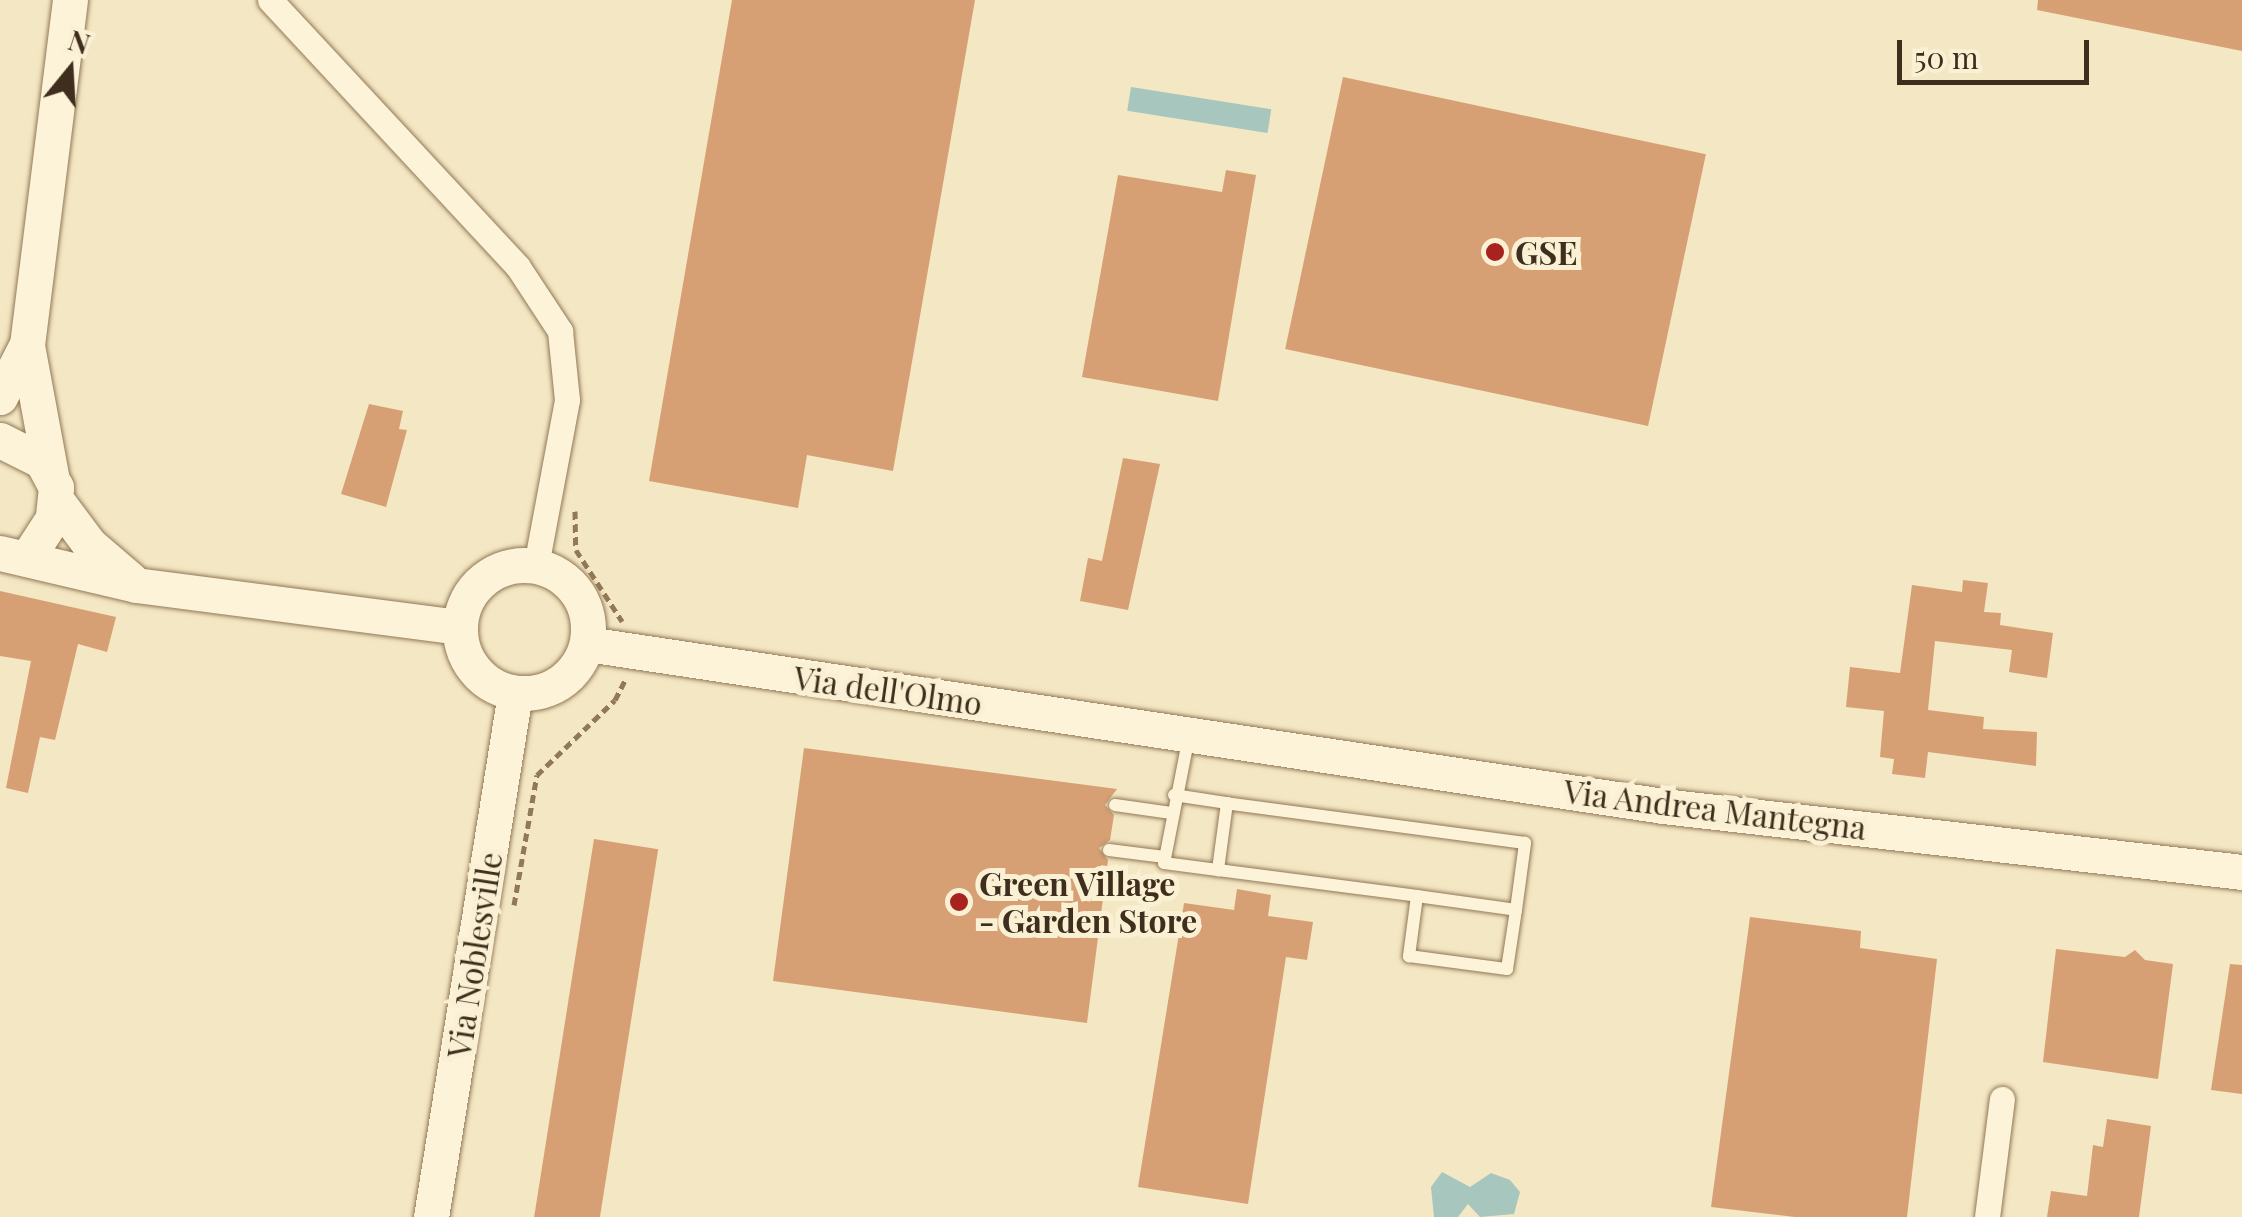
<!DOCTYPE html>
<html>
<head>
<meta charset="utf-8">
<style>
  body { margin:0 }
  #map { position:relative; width:2242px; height:1217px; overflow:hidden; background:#f4e7c3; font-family:"Playfair Display",serif }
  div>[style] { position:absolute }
  .water>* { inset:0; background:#a6c6be; transform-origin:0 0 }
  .building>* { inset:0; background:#d7a074; transform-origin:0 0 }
  .path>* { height:5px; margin-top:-2.5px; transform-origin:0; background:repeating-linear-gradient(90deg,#917857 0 8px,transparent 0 13px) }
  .roads { filter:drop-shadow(0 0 2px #917857) drop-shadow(0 0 2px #917857) }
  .lane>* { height:12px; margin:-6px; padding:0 6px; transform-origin:6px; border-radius:6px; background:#fdf3d8 }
  .street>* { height:25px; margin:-12.5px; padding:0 12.5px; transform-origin:12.5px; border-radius:12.5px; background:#fdf3d8 }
  .secondary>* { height:35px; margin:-17.5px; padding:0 17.5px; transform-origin:17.5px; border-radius:17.5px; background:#fdf3d8 }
  .secondary>.ring { margin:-17.5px; padding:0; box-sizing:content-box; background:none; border:35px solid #fdf3d8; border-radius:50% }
  .dots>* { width:28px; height:28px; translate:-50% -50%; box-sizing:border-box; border:5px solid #faf0d4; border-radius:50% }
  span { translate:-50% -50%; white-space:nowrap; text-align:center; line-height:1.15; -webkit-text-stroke:10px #faf0d4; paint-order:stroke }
  .poi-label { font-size:32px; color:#3f2e1d; font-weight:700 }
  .left { translate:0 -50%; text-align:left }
  .street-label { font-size:32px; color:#3f2e1d }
  .north { position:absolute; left:20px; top:20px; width:100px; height:100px; -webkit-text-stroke:8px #faf0d4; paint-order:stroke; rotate:18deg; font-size:28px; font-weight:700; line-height:40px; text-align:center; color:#3f2e1d }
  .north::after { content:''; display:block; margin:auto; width:35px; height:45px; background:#3f2e1d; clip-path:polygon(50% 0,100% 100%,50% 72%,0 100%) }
  .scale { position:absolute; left:1897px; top:40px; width:192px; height:45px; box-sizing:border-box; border:5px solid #3f2e1d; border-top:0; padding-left:12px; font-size:30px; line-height:35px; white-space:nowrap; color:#3f2e1d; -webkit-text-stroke:8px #faf0d4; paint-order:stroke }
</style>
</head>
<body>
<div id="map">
  <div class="water">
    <i style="left:1131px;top:87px;width:142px;height:24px;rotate:9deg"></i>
    <i style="clip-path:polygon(1442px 1172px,1470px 1187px,1491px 1173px,1510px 1180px,1520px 1192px,1514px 1214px,1480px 1217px,1468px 1204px,1458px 1217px,1434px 1217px,1431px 1187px)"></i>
  </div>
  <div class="building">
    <i style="clip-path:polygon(732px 0,975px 0,893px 471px,807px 455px,798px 508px,649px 481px)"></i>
    <i style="clip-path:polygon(2038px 0,2242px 0,2242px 51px,2037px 10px)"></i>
    <i style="left:1343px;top:77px;width:371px;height:278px;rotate:12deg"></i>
    <i style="clip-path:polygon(1226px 170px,1256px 175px,1218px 401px,1082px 377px,1118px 175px,1222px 192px)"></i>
    <i style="clip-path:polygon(369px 404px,403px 411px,399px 429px,407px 430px,386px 507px,341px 494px)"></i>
    <i style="clip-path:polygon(1123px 458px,1160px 464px,1128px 610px,1080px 601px,1088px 558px,1102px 561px)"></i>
    <i style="clip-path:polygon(1963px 580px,1988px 583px,1984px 612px,2001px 613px,2000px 625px,2053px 633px,2047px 678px,2009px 672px,2012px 650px,1935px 641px,1928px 710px,1984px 717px,1983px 729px,2037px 732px,2036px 766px,1928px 752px,1925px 778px,1892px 774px,1894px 759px,1880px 757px,1884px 711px,1846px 707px,1850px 667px,1900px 673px,1912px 585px,1962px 592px)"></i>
    <i style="clip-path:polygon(0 591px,116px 617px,107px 652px,78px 644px,55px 740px,40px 737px,28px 793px,6px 788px,31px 661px,0 656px)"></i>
    <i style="clip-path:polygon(804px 748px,1117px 789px,1105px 805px,1114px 815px,1110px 840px,1099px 848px,1108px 860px,1087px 1023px,773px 981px)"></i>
    <i style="left:594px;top:839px;width:65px;height:383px;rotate:9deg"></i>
    <i style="clip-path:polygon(1237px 889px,1271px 895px,1268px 916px,1313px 922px,1307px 960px,1286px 957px,1248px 1204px,1138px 1187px,1184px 903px,1234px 910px)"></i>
    <i style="clip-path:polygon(1750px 917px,1861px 931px,1860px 948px,1937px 959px,1907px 1217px,1795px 1217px,1711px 1207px)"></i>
    <i style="clip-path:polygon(2056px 949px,2125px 957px,2135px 950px,2145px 960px,2173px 964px,2158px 1079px,2043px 1062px)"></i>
    <i style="clip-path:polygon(2230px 964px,2242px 965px,2242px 1094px,2211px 1090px)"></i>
    <i style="clip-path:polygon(2107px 1119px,2151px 1126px,2139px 1217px,2047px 1217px,2051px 1191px,2087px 1196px,2093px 1145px,2103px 1147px)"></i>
  </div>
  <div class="path">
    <i style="left:575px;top:511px;width:39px;rotate:89deg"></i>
    <i style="left:576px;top:550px;width:85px;rotate:57.1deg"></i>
    <i style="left:514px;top:905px;width:132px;rotate:-80deg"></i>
    <i style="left:537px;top:775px;width:108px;rotate:-43.9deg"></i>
    <i style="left:615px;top:700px;width:22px;rotate:-63deg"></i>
  </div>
  <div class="roads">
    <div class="lane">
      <i style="left:1189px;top:736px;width:129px;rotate:101.1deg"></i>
      <i style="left:1164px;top:863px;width:54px;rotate:7.4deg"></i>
      <i style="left:1218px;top:870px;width:201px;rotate:7.4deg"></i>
      <i style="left:1417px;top:896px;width:100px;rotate:8deg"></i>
      <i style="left:1516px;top:910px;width:68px;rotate:-82.3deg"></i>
      <i style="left:1525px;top:843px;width:301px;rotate:-172.4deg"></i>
      <i style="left:1227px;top:803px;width:68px;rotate:97.7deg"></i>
      <i style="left:1174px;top:795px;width:54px;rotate:8.6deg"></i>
      <i style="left:1115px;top:805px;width:57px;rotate:8.1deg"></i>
      <i style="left:1109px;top:850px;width:56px;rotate:7.1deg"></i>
      <i style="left:1417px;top:896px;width:61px;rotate:97.6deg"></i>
      <i style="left:1409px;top:956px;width:99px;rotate:7.6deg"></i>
      <i style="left:1507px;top:969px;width:60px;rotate:-81.3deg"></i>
    </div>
    <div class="street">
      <i style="left:270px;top:0;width:364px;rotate:47.1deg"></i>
      <i style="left:518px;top:267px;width:77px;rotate:56.7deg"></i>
      <i style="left:560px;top:331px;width:69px;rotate:84.2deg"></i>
      <i style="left:567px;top:400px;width:169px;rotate:100.6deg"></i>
      <i style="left:1987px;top:1217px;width:119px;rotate:-82.8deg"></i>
    </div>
    <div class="secondary">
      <i style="left:0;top:397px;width:57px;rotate:-63deg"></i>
      <i style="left:0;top:440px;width:47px;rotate:26.6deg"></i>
      <i style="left:42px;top:461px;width:30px;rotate:62deg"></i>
      <i style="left:56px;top:487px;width:31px;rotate:96deg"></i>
      <i style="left:53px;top:518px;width:48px;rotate:123deg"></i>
      <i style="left:51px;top:475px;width:132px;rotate:-100.5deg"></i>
      <i style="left:27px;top:345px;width:348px;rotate:-82.9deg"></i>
      <i style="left:57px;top:501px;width:54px;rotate:53.3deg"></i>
      <i style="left:89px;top:544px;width:55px;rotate:40.6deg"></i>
      <i style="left:0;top:553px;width:140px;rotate:13.2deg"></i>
      <i style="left:136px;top:585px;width:326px;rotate:7.4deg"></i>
      <i class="ring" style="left:460px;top:565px;width:93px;height:93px"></i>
      <i style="left:587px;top:644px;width:1088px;rotate:8.56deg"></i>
      <i style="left:1663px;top:806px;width:583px;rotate:6.5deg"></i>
      <i style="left:431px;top:1217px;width:531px;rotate:-80.89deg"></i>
    </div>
  </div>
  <div class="dots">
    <i style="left:1495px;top:252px;background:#a8221f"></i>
    <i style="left:959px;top:902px;background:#a8221f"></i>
  </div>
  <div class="poi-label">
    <span class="left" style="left:1515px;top:252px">GSE</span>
    <span class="left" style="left:979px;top:902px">Green Village<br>- Garden Store</span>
  </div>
  <div class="street-label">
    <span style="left:888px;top:690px;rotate:8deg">Via dell'Olmo</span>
    <span style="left:1715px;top:809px;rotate:7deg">Via Andrea Mantegna</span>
    <span style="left:474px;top:955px;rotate:-81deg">Via Noblesville</span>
  </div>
  <div class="north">N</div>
  <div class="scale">50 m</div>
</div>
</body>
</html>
